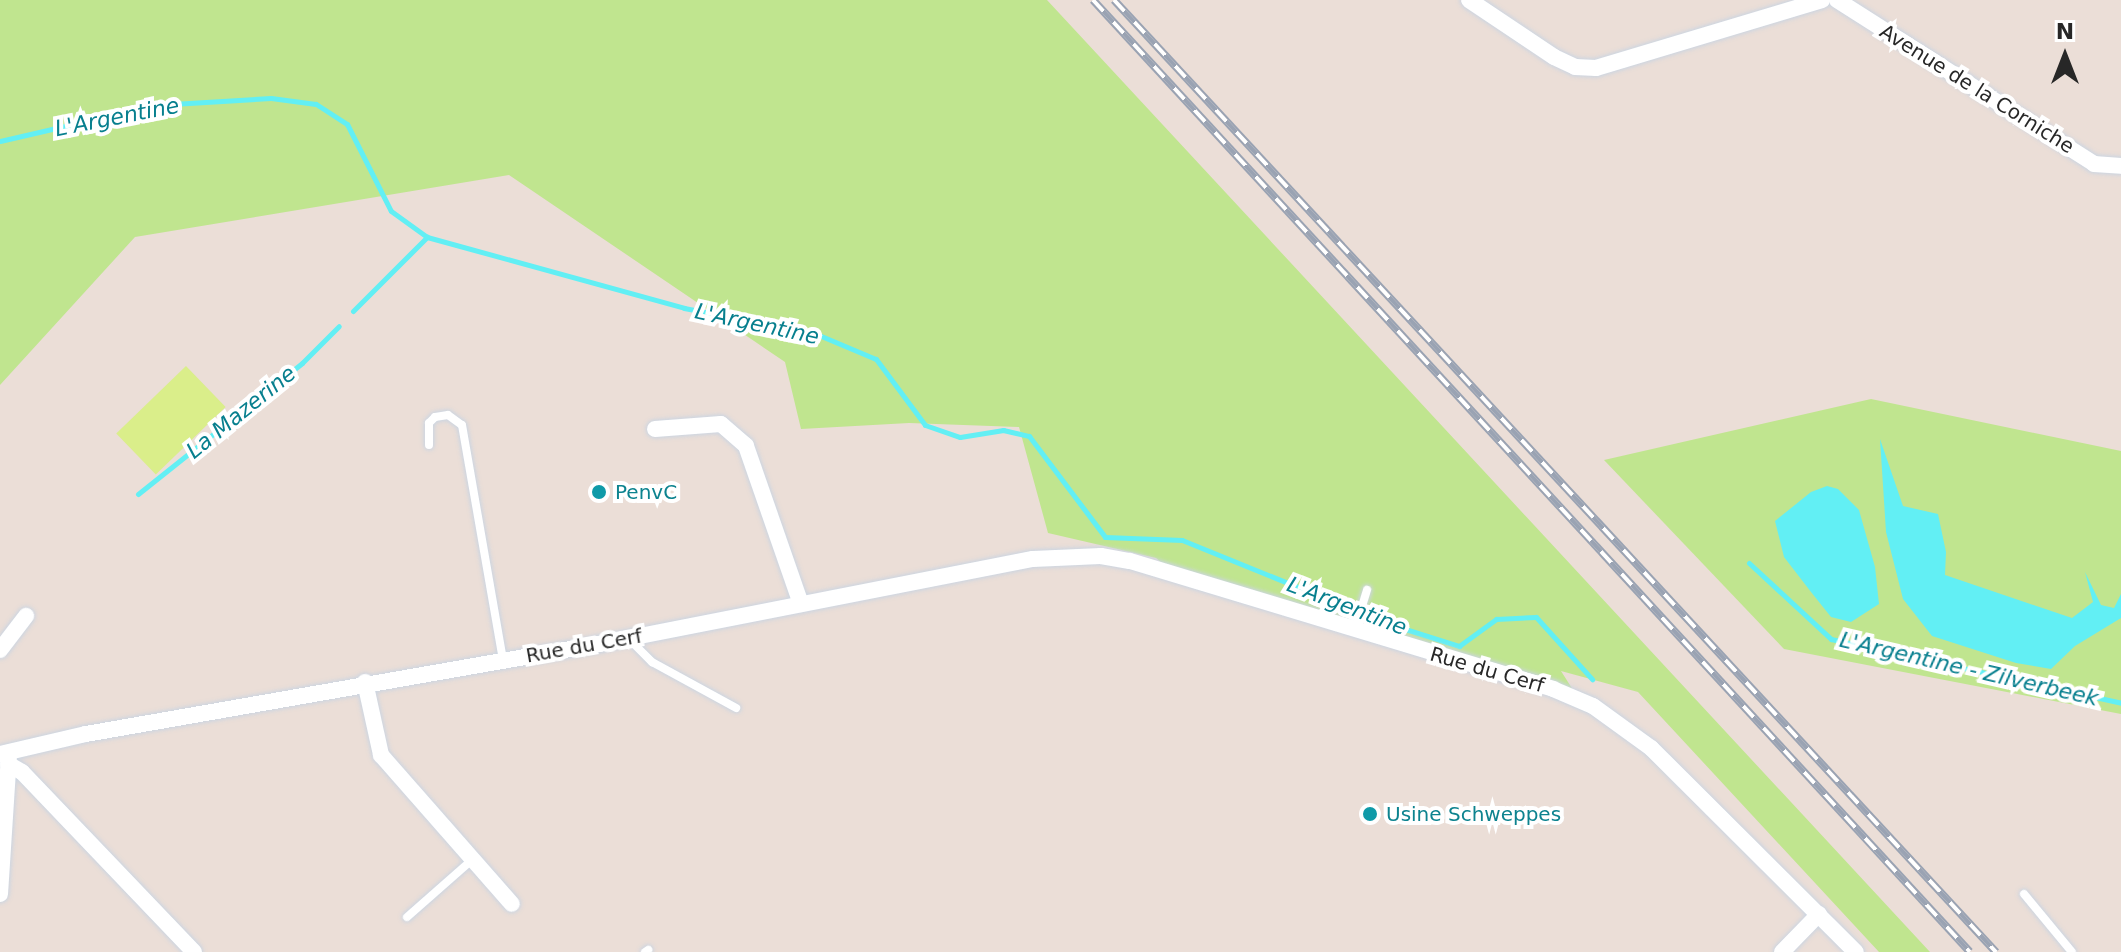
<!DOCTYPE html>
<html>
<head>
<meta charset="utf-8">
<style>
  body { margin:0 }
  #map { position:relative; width:2121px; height:952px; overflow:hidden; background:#ebded7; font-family:"DejaVu Sans",sans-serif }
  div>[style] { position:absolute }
  .green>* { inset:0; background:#c0e58f }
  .pitch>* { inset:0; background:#daee8a; transform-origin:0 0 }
  .water>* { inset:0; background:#62eff4 }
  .stream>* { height:5px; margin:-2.5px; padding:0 2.5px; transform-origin:2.5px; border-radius:2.5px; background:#62eff4 }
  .roads { filter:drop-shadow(0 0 2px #ccd5e1) drop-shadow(0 0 2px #ccd5e1) }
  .service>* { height:8px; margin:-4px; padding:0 4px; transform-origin:4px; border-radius:4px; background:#fff }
  .minor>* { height:16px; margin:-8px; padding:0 8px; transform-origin:8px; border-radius:8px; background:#fff }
  .rail>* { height:8px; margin-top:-4px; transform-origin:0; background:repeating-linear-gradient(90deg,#fff 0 15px,#9aa3b3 0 30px); box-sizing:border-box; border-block:2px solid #9aa3b3 }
  .dots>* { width:22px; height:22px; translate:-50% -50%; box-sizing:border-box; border:4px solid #fff; border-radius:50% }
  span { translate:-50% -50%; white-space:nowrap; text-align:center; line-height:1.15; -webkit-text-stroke:8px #fff; paint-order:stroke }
  .street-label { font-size:20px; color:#272727 }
  .culture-label { font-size:20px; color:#0d838f }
  .left { translate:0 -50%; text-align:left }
  .water-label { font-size:22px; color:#077f8e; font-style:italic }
  .north { position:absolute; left:2025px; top:16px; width:80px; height:80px; -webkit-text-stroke:6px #fff; paint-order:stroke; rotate:0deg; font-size:22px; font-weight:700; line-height:32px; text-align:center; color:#272727 }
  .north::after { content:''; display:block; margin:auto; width:28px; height:36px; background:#272727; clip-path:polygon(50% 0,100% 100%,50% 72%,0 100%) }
</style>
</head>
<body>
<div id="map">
  <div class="green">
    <i style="clip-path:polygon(0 0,1047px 0,1930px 952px,1879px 952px,1638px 692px,1561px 671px,1573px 690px,1164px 565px,1156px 558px,1048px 533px,1019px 427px,909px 423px,801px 429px,785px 362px,509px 175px,135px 237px,0 385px)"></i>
    <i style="clip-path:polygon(1871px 399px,2121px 451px,2121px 714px,1784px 649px,1604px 460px)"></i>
  </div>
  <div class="pitch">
    <i style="left:186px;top:366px;width:57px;height:97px;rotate:46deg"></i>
  </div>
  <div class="water">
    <i style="clip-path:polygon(1880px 439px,1903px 506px,1938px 514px,1946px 552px,1945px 575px,2072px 618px,2093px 602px,2085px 572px,2101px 605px,2114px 608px,2121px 594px,2121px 618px,2075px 646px,2051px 669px,2016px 663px,1932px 636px,1903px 599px,1886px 532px)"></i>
    <i style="clip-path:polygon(1827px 486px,1838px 489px,1859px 510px,1875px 567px,1879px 604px,1851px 622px,1831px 617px,1811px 592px,1784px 557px,1775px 521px,1811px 492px)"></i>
  </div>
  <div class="stream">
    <i style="left:0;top:141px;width:160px;rotate:-13deg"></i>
    <i style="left:156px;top:105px;width:115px;rotate:-3.5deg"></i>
    <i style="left:271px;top:98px;width:45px;rotate:7.6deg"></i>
    <i style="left:316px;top:104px;width:37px;rotate:33deg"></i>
    <i style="left:347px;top:124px;width:97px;rotate:63.2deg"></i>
    <i style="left:391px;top:211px;width:44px;rotate:35.8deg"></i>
    <i style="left:427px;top:237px;width:267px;rotate:15.4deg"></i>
    <i style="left:684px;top:308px;width:132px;rotate:10.9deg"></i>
    <i style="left:814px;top:333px;width:67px;rotate:22.8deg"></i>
    <i style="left:876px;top:359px;width:82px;rotate:53.4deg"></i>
    <i style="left:925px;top:425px;width:37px;rotate:19deg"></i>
    <i style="left:960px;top:437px;width:44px;rotate:-9.2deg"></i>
    <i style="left:1003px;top:430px;width:27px;rotate:13deg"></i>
    <i style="left:1029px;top:436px;width:126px;rotate:53deg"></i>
    <i style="left:1105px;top:537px;width:77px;rotate:2.2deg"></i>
    <i style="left:1182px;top:540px;width:220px;rotate:22.1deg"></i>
    <i style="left:1386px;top:623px;width:77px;rotate:17.5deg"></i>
    <i style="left:1459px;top:646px;width:46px;rotate:-36.1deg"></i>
    <i style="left:1496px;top:619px;width:40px;rotate:-2.9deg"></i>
    <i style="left:1536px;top:617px;width:84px;rotate:47.9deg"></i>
    <i style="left:353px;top:311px;width:105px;rotate:-45deg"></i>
    <i style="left:138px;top:494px;width:210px;rotate:-38.6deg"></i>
    <i style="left:302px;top:363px;width:52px;rotate:-45deg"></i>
    <i style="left:1749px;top:563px;width:112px;rotate:42.8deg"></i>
    <i style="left:1831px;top:639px;width:297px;rotate:12.4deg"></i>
  </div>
  <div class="roads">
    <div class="service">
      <i style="left:429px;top:445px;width:22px;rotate:-90deg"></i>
      <i style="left:429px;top:423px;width:8px;rotate:-45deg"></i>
      <i style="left:435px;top:417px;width:13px;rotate:-9deg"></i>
      <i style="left:448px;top:415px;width:17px;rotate:36deg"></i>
      <i style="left:462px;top:425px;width:239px;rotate:80.1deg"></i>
      <i style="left:1355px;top:629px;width:41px;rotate:-72.9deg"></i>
      <i style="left:629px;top:639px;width:33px;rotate:45deg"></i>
      <i style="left:652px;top:662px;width:96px;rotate:28.7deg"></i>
      <i style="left:2024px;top:894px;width:75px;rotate:50.4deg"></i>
      <i style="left:407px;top:917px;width:88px;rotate:-41.3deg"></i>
      <i style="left:645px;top:952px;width:4px;rotate:-34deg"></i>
    </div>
    <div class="minor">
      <i style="left:1469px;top:0;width:102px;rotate:33.8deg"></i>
      <i style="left:1554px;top:57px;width:23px;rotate:25deg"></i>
      <i style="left:1575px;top:67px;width:21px;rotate:3deg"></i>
      <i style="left:1596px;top:68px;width:236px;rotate:-16.7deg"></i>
      <i style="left:1837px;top:0;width:305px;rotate:32.5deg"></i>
      <i style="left:2094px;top:164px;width:27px;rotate:4deg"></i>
      <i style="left:655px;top:429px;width:66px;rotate:-4.3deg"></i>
      <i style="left:721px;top:424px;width:33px;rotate:41deg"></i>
      <i style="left:746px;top:446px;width:167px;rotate:70.8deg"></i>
      <i style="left:0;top:650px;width:43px;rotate:-52.6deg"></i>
      <i style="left:365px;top:682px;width:75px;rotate:77.6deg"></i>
      <i style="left:381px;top:755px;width:198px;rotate:48.7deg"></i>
      <i style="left:0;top:754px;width:88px;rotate:-13.1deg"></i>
      <i style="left:86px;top:734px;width:521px;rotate:-9.95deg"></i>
      <i style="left:599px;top:644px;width:442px;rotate:-11.1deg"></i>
      <i style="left:1033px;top:559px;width:68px;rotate:-2.5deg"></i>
      <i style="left:1101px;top:556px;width:29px;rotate:10deg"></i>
      <i style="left:1130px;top:561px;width:442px;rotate:16.8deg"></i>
      <i style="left:1553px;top:689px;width:43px;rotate:23deg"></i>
      <i style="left:1593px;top:706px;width:72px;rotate:35.9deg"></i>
      <i style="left:1651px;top:748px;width:289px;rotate:44.9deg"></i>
      <i style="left:8px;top:764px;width:16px;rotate:30deg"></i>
      <i style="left:22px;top:772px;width:249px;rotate:46.3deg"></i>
      <i style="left:0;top:894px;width:138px;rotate:-86.3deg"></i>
      <i style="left:1782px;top:952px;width:53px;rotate:-45.8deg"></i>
    </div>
  </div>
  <div class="rail">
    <i style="left:1093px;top:0;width:1294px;rotate:47.35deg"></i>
    <i style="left:1114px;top:0;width:1298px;rotate:47.19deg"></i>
  </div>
  <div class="dots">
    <i style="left:599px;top:492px;background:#0f9aa8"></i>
    <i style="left:1370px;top:814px;background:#0f9aa8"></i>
  </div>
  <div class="street-label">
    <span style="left:1977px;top:89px;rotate:32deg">Avenue de la Corniche</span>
    <span style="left:584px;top:646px;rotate:-10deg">Rue du Cerf</span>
    <span style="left:1487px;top:670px;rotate:16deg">Rue du Cerf</span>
  </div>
  <div class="culture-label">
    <span class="left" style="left:615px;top:492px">PenvC</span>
    <span class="left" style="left:1386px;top:814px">Usine Schweppes</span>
  </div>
  <div class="water-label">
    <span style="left:117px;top:117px;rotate:-11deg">L'Argentine</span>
    <span style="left:757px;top:324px;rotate:12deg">L'Argentine</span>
    <span style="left:241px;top:412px;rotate:-39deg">La Mazerine</span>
    <span style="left:1347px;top:606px;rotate:21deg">L'Argentine</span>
    <span style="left:1969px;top:669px;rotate:13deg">L'Argentine - Zilverbeek</span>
  </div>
  <div class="north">N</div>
</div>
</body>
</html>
